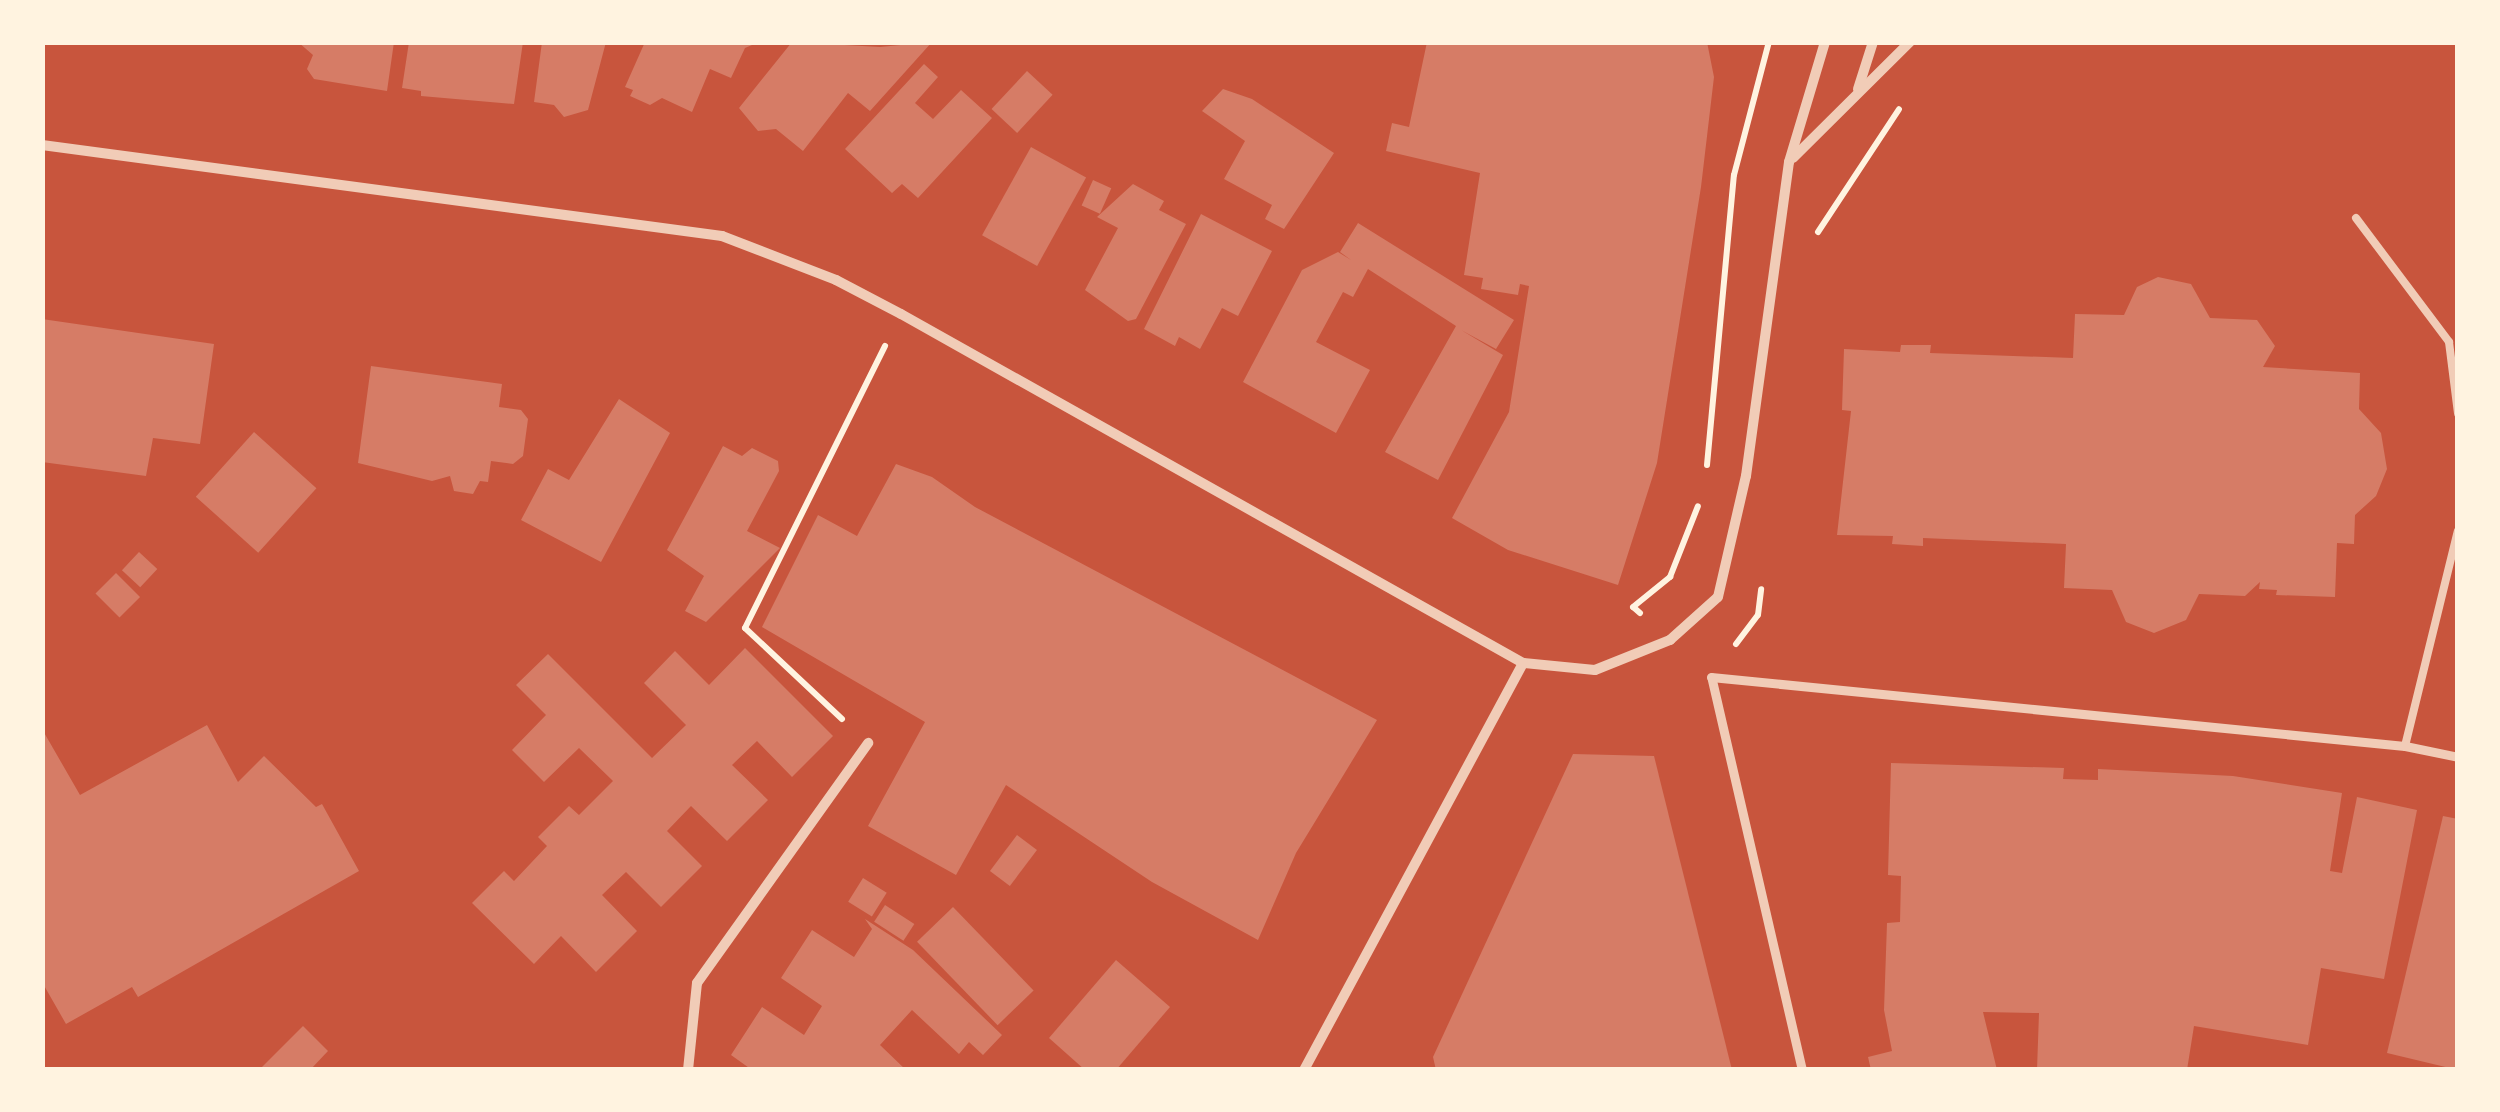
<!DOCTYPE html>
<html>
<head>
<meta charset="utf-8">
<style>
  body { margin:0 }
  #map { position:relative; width:2500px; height:1112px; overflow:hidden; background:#c8553d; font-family:"Fira Sans Condensed",sans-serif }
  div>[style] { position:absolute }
  .building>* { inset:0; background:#d67c66; transform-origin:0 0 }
  .path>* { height:6px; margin:-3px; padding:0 3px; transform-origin:3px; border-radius:3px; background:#fff3e0 }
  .service>* { height:8px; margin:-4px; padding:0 4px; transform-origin:4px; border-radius:4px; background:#f1ccb7 }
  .pedestrian>* { height:9px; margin:-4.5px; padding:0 4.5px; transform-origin:4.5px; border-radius:4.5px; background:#f1ccb7 }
  .minor>* { height:10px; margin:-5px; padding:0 5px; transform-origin:5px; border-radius:5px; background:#f1ccb7 }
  span { translate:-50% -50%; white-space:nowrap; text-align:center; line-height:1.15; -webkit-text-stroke:10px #fff3e0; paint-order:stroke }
  .frame { position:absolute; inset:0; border:45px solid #fff3e0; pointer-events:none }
</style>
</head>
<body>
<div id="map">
  <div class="building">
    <i style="clip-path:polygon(298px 42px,394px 42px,387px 91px,314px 79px,307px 69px,313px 55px)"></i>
    <i style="clip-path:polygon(409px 42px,523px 42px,514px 104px,421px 96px,421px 91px,402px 88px)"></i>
    <i style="clip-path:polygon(542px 42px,606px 42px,588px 110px,564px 117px,554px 105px,534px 102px)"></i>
    <i style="clip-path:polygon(645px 42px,759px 42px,745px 48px,731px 78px,710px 69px,692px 112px,662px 98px,650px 105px,630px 96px,633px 90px,625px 87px)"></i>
    <i style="clip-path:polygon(792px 42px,880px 47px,932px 42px,870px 111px,848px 93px,803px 151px,776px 129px,758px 131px,739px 108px)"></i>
    <i style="clip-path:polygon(1427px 42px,1707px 42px,1714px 77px,1701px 187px,1657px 463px,1618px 585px,1508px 550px,1452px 518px,1509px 412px,1529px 286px,1520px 284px,1518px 295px,1481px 289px,1483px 278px,1464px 275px,1480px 173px,1386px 151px,1392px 123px,1409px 127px)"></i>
    <i style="clip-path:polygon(924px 64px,938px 77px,915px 103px,933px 119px,961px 90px,992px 118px,918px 198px,902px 184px,892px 193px,845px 149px)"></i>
    <i style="left:1027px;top:71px;width:35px;height:52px;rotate:43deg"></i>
    <i style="clip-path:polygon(1223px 89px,1252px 99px,1334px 153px,1284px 229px,1265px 219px,1272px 205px,1224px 179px,1245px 141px,1202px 111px)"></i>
    <i style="left:1031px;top:147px;width:63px;height:101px;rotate:29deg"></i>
    <i style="left:1093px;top:180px;width:20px;height:28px;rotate:24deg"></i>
    <i style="clip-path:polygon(1133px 184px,1164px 201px,1159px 210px,1186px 224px,1136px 319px,1128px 321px,1085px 290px,1118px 228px,1097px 217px)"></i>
    <i style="clip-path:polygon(1201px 214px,1272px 251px,1238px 316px,1222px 308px,1200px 349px,1179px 337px,1175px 346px,1144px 329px)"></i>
    <i style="clip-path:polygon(1358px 223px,1514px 320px,1496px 349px,1461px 330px,1503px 355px,1438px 480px,1385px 452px,1456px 326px,1368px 269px,1353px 297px,1343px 292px,1316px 342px,1370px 370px,1336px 433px,1243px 382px,1302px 270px,1338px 252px,1351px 260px,1340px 252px)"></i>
    <i style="clip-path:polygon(2158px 277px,2191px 284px,2210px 318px,2257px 320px,2275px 346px,2263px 367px,2360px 373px,2359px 409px,2381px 433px,2387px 469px,2376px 496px,2355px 515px,2354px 544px,2337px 543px,2335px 597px,2276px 595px,2277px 590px,2259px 589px,2260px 582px,2245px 596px,2199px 594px,2186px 620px,2154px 633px,2126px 622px,2112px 590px,2064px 588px,2066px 544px,1923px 538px,1923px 546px,1892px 544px,1893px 536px,1837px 535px,1851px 411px,1842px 410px,1844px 349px,1900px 352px,1901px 345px,1931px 345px,1930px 353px,2073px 358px,2075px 314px,2124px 315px,2137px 287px)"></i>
    <i style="clip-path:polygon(42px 319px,214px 344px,200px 444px,153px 438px,146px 476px,42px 462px)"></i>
    <i style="clip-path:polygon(371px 366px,502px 384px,499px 407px,521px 410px,528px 419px,523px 456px,513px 464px,491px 461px,488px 482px,480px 481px,473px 494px,454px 491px,450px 476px,432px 481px,358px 463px)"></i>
    <i style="clip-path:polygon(619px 399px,670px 433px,601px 562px,521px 520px,548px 469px,569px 480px)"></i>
    <i style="left:254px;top:432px;width:84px;height:87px;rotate:42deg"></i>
    <i style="clip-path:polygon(723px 446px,742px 456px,752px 448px,778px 461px,779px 471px,747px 531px,780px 548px,706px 622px,685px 611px,704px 576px,667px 550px)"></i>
    <i style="clip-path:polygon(896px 464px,932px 477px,975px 507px,1377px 720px,1296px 853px,1258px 940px,1152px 882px,1006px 785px,956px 875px,868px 826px,925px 722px,762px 627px,818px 515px,857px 536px)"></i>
    <i style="left:139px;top:552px;width:25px;height:25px;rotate:43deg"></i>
    <i style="left:116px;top:573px;width:34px;height:29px;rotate:45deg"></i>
    <i style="clip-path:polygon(745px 648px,833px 736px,792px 777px,757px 741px,732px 765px,768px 800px,727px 841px,691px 806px,667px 831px,702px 866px,661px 907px,626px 872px,602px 895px,637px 931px,596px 972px,561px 936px,534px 964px,472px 903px,504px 871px,514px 881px,547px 846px,538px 837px,569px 806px,579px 815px,613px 781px,579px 748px,544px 782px,512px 750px,546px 715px,516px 685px,548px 654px,652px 758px,686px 725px,644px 683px,675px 651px,709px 685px)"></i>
    <i style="clip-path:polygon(207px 725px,238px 782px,264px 756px,316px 807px,322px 804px,359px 871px,138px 997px,132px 987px,66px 1024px,42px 982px,42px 729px,80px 795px)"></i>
    <i style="clip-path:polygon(1573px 754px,1654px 756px,1732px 1070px,1436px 1070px,1433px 1057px)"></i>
    <i style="clip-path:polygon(1891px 763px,2064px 768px,2063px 779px,2098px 780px,2098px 769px,2233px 776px,2342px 793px,2330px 871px,2342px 873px,2357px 797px,2417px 810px,2384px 979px,2321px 968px,2308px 1045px,2194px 1026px,2187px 1070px,2037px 1070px,2039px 1013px,1983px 1012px,1997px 1070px,1871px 1070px,1868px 1057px,1892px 1051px,1884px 1010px,1887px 923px,1900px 922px,1901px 876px,1888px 875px)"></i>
    <i style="clip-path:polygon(2443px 816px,2458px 819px,2458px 1070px,2387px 1053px)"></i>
    <i style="left:1017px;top:835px;width:25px;height:45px;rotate:37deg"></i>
    <i style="left:863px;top:878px;width:28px;height:28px;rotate:32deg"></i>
    <i style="left:885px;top:905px;width:35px;height:20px;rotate:33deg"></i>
    <i style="left:953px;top:907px;width:116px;height:50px;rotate:46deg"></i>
    <i style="clip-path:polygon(865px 919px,913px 950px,1002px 1035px,983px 1055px,969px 1042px,959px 1054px,912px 1010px,880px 1045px,906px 1070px,752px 1070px,731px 1055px,762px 1007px,804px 1035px,822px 1006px,781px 978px,812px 930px,854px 957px,872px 929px)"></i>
    <i style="clip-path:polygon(1116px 960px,1170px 1007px,1116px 1070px,1085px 1070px,1049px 1038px)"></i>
    <i style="clip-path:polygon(303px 1026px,328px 1051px,310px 1070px,259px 1070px)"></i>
  </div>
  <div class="path">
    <i style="left:1818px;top:232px;width:147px;rotate:-56.6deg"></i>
    <i style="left:1707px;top:465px;width:291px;rotate:-84.7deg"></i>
    <i style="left:1734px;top:175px;width:138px;rotate:-75.3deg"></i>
    <i style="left:1640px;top:613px;width:9px;rotate:-139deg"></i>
    <i style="left:1633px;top:607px;width:48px;rotate:-39deg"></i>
    <i style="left:1670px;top:577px;width:76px;rotate:-68.5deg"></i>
    <i style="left:1736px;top:644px;width:36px;rotate:-53deg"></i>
    <i style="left:1758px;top:615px;width:26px;rotate:-83deg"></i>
    <i style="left:842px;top:719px;width:133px;rotate:-136.8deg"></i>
    <i style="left:745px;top:628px;width:315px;rotate:-63.6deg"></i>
  </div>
  <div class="service">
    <i style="left:2356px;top:218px;width:155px;rotate:53.1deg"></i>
    <i style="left:2449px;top:342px;width:72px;rotate:82.8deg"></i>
    <i style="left:2405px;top:746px;width:221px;rotate:-76.2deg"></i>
  </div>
  <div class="pedestrian">
    <i style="left:1802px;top:1070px;width:403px;rotate:-103deg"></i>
    <i style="left:1711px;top:677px;width:697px;rotate:5.68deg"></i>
    <i style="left:2405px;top:746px;width:54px;rotate:11.7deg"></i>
  </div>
  <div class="minor">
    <i style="left:1858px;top:89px;width:49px;rotate:-72.3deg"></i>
    <i style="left:42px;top:145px;width:686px;rotate:7.62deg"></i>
    <i style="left:722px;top:236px;width:122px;rotate:21.1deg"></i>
    <i style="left:836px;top:280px;width:73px;rotate:27.6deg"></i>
    <i style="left:901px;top:314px;width:713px;rotate:29.3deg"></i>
    <i style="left:1523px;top:663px;width:72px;rotate:5.6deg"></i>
    <i style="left:1595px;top:670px;width:81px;rotate:-21.8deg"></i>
    <i style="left:1670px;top:640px;width:64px;rotate:-41.9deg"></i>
    <i style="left:1718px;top:597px;width:124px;rotate:-77deg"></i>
    <i style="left:1746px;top:476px;width:317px;rotate:-82.2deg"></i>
    <i style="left:1789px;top:162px;width:125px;rotate:-73.3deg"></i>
    <i style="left:1793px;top:158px;width:165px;rotate:-44.8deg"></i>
    <i style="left:688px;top:1070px;width:87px;rotate:-84.1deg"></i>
    <i style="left:697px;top:983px;width:295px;rotate:-54.5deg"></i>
    <i style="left:1304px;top:1070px;width:462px;rotate:-61.7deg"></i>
  </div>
  <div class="frame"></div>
</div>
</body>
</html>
